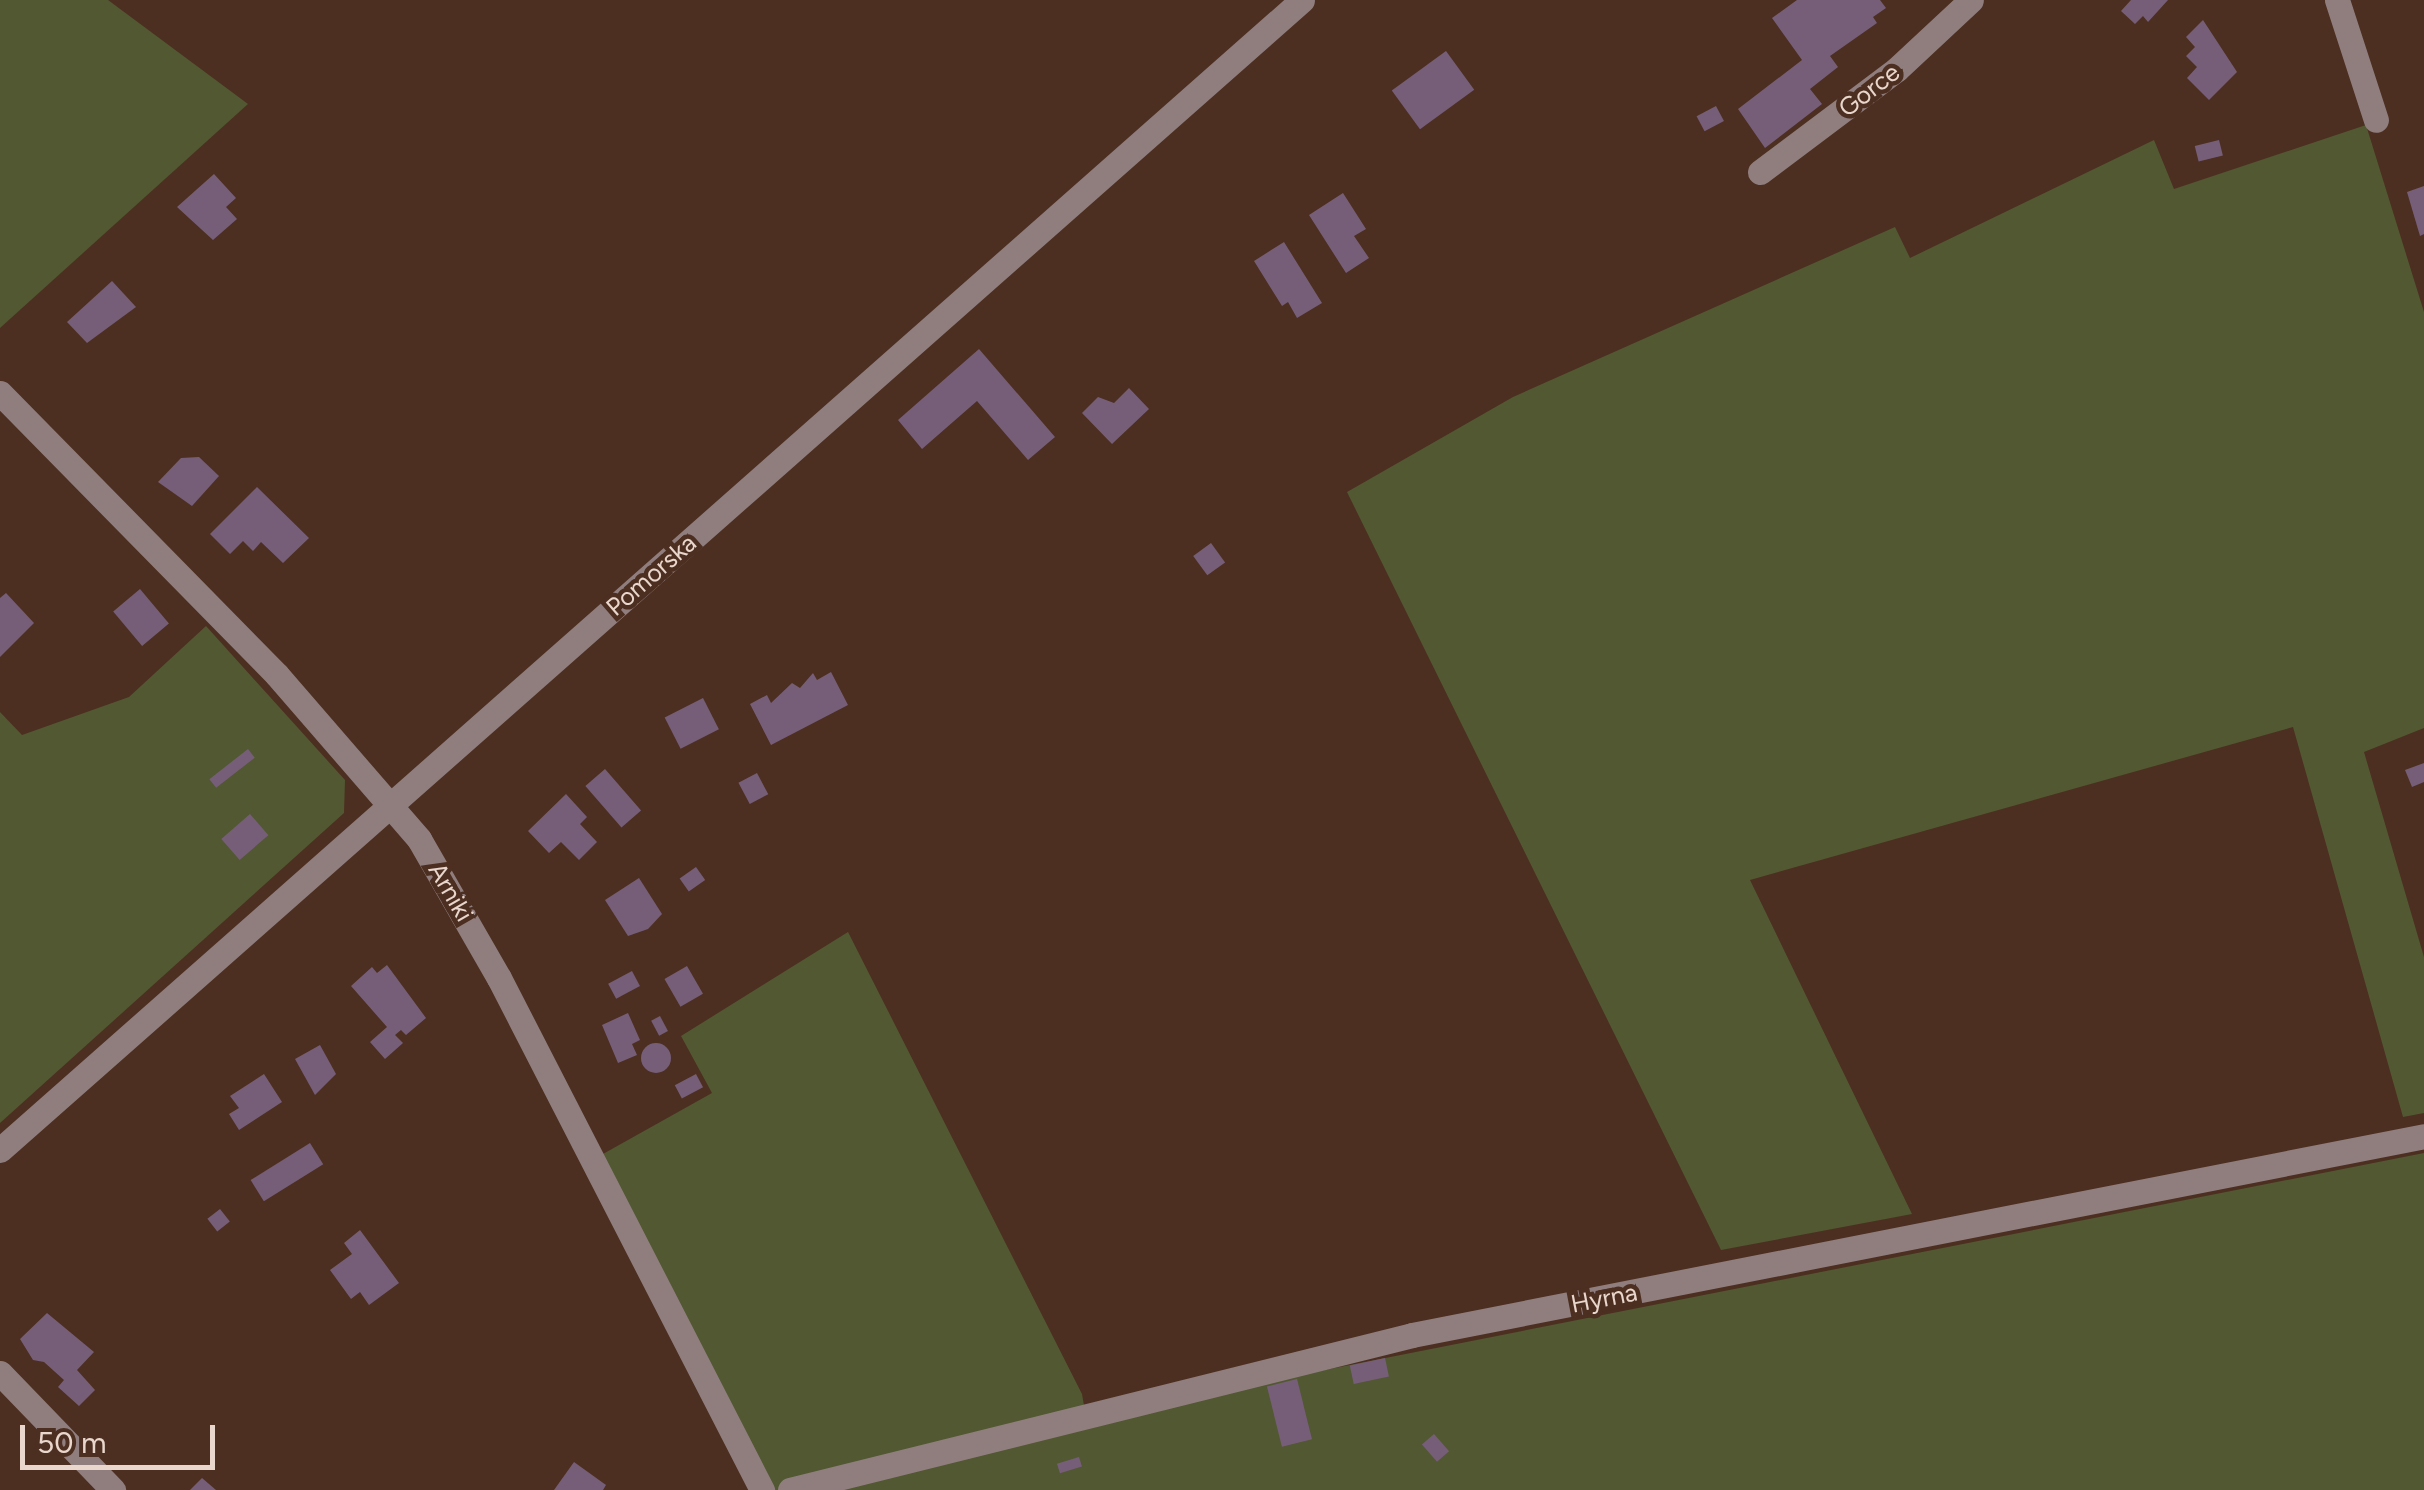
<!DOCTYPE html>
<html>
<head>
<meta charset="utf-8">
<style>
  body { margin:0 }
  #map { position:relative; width:2424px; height:1490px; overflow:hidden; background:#4c2f20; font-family:Figtree,sans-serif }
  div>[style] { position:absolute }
  .green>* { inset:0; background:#525832 }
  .building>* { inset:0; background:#765e78; transform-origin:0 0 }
  .round { border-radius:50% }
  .minor>* { height:25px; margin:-12.5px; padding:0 12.5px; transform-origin:12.5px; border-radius:12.5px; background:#907e7f }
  span { translate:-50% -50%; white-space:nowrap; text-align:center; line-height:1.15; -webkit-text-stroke:9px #4c2f20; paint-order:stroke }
  .street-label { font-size:25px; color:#e9d6cc }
  .scale { position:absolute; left:20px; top:1425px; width:195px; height:45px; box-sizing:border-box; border:5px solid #e9d6cc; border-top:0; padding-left:12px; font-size:30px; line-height:35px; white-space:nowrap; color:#e9d6cc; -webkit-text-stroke:8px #4c2f20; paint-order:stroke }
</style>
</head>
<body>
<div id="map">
  <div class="green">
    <i style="clip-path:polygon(0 0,108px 0,248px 104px,0 328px)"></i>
    <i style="clip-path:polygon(2366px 125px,2424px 312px,2424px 728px,2364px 752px,2424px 957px,2424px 1113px,2403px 1117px,2293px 727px,1750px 880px,1912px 1214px,1721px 1250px,1347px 492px,1513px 397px,1895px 227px,1910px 258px,2154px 140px,2174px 189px)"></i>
    <i style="clip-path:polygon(206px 626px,345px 780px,344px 813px,0 1123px,0 712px,22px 735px,129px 697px)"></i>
    <i style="clip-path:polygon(848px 932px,1082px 1394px,1086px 1417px,2424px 1153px,2424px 1490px,762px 1490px,594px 1159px,712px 1093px,681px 1036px)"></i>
  </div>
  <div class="building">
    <i style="clip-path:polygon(1797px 0,1880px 0,1886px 8px,1873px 17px,1877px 23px,1830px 56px,1838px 67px,1810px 89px,1822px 104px,1765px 148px,1738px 109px,1802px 60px,1772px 18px)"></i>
    <i style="clip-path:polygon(2131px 0,2168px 0,2148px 22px,2143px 16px,2135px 24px,2121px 11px)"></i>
    <i style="clip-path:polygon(2203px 20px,2237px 72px,2209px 100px,2187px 78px,2197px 67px,2186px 56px,2195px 47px,2186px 37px)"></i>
    <i style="left:1446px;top:51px;width:48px;height:67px;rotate:54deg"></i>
    <i style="left:1716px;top:106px;width:17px;height:22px;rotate:62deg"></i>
    <i style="left:2219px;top:140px;width:16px;height:25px;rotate:76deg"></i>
    <i style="clip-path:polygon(214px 174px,236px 198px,226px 207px,237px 219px,213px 240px,177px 207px)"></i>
    <i style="clip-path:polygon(2424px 186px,2424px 234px,2420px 236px,2407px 192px)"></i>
    <i style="clip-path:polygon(1343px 193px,1366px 229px,1354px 236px,1369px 258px,1346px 273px,1309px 215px)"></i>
    <i style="clip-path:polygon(1284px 242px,1322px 303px,1297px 318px,1288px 302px,1282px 306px,1254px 261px)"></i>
    <i style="clip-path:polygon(112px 281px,136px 307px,87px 343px,67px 322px)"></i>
    <i style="clip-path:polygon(979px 349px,1055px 437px,1028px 460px,977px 401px,922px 449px,898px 420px)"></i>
    <i style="clip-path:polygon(1129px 388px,1149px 409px,1112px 444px,1082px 413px,1098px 397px,1114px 403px)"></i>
    <i style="clip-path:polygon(199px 457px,219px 476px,192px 506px,158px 482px,181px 458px)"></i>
    <i style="clip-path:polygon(257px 487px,309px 538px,283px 563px,261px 542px,253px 551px,243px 541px,230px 554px,210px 534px)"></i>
    <i style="left:1211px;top:543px;width:24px;height:22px;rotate:54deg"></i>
    <i style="left:140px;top:589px;width:45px;height:35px;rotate:50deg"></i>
    <i style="clip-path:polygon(6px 593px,34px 623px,0 657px,0 598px)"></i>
    <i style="clip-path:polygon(831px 672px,848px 705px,771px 745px,750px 704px,767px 695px,771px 703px,792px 683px,800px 688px,813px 673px,817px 680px)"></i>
    <i style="left:703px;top:698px;width:35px;height:43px;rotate:63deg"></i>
    <i style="left:248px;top:749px;width:11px;height:49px;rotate:52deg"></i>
    <i style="clip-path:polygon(2424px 763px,2424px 782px,2412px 787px,2405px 770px)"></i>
    <i style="left:605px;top:769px;width:55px;height:26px;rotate:49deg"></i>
    <i style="left:757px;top:773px;width:24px;height:21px;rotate:62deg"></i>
    <i style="clip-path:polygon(566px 794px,587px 817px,580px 824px,597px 842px,579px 860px,561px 842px,549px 853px,528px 831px)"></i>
    <i style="left:250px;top:814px;width:28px;height:38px;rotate:49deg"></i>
    <i style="left:696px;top:867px;width:16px;height:20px;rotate:55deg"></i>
    <i style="clip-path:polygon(639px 878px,662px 914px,648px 929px,628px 936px,605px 900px)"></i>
    <i style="clip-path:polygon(387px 965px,426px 1018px,406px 1035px,401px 1030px,395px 1035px,403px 1043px,385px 1059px,370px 1042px,387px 1027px,351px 986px,372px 967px,377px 973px)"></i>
    <i style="left:687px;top:966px;width:32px;height:26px;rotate:60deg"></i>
    <i style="left:632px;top:971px;width:17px;height:27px;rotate:62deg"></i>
    <i style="clip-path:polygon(628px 1013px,640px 1040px,632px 1044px,637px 1055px,618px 1063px,602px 1025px)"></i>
    <i style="left:660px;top:1016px;width:17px;height:10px;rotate:62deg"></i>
    <i class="round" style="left:641px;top:1043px;width:30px;height:30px"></i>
    <i style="clip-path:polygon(320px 1045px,336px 1074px,315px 1095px,295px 1059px)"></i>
    <i style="clip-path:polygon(264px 1074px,282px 1102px,239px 1130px,229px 1114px,239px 1108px,230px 1096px)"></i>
    <i style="left:696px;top:1074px;width:15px;height:24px;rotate:62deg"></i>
    <i style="left:310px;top:1143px;width:25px;height:70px;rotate:58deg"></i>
    <i style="left:220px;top:1209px;width:16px;height:16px;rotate:52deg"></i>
    <i style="clip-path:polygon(360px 1230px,399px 1283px,369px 1305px,360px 1292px,351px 1299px,330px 1270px,352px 1254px,344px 1243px)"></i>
    <i style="clip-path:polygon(47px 1313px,94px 1352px,77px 1370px,95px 1390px,79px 1406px,58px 1387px,64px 1380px,44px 1362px,33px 1360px,20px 1339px)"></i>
    <i style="left:1385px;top:1358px;width:19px;height:36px;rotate:78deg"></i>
    <i style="left:1297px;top:1379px;width:62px;height:31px;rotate:76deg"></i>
    <i style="left:1434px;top:1434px;width:23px;height:16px;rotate:49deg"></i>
    <i style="left:1079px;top:1457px;width:10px;height:23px;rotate:73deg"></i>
    <i style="clip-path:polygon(574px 1462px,606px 1485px,603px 1490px,554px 1490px)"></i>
    <i style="clip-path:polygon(202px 1478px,216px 1490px,190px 1490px)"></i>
  </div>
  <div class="minor">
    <i style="left:2337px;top:0;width:126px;rotate:72deg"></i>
    <i style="left:1760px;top:172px;width:171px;rotate:-36.9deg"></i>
    <i style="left:1897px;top:69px;width:101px;rotate:-43deg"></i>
    <i style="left:0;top:393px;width:395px;rotate:45.5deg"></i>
    <i style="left:277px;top:675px;width:217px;rotate:49.1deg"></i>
    <i style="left:419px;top:839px;width:160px;rotate:60.1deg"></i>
    <i style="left:499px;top:978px;width:576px;rotate:62.81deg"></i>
    <i style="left:0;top:1150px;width:1737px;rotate:-41.45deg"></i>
    <i style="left:0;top:1373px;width:163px;rotate:46deg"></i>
    <i style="left:790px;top:1490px;width:641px;rotate:-13.99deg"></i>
    <i style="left:1412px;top:1335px;width:1031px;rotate:-11.12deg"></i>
  </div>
  <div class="street-label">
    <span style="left:1869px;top:90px;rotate:-38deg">Gorce</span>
    <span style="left:651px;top:575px;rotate:-41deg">Pomorska</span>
    <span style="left:451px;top:892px;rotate:60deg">Arniki</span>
    <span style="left:1604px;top:1298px;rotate:-11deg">Hyrna</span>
  </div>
  <div class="scale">50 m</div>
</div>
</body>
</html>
